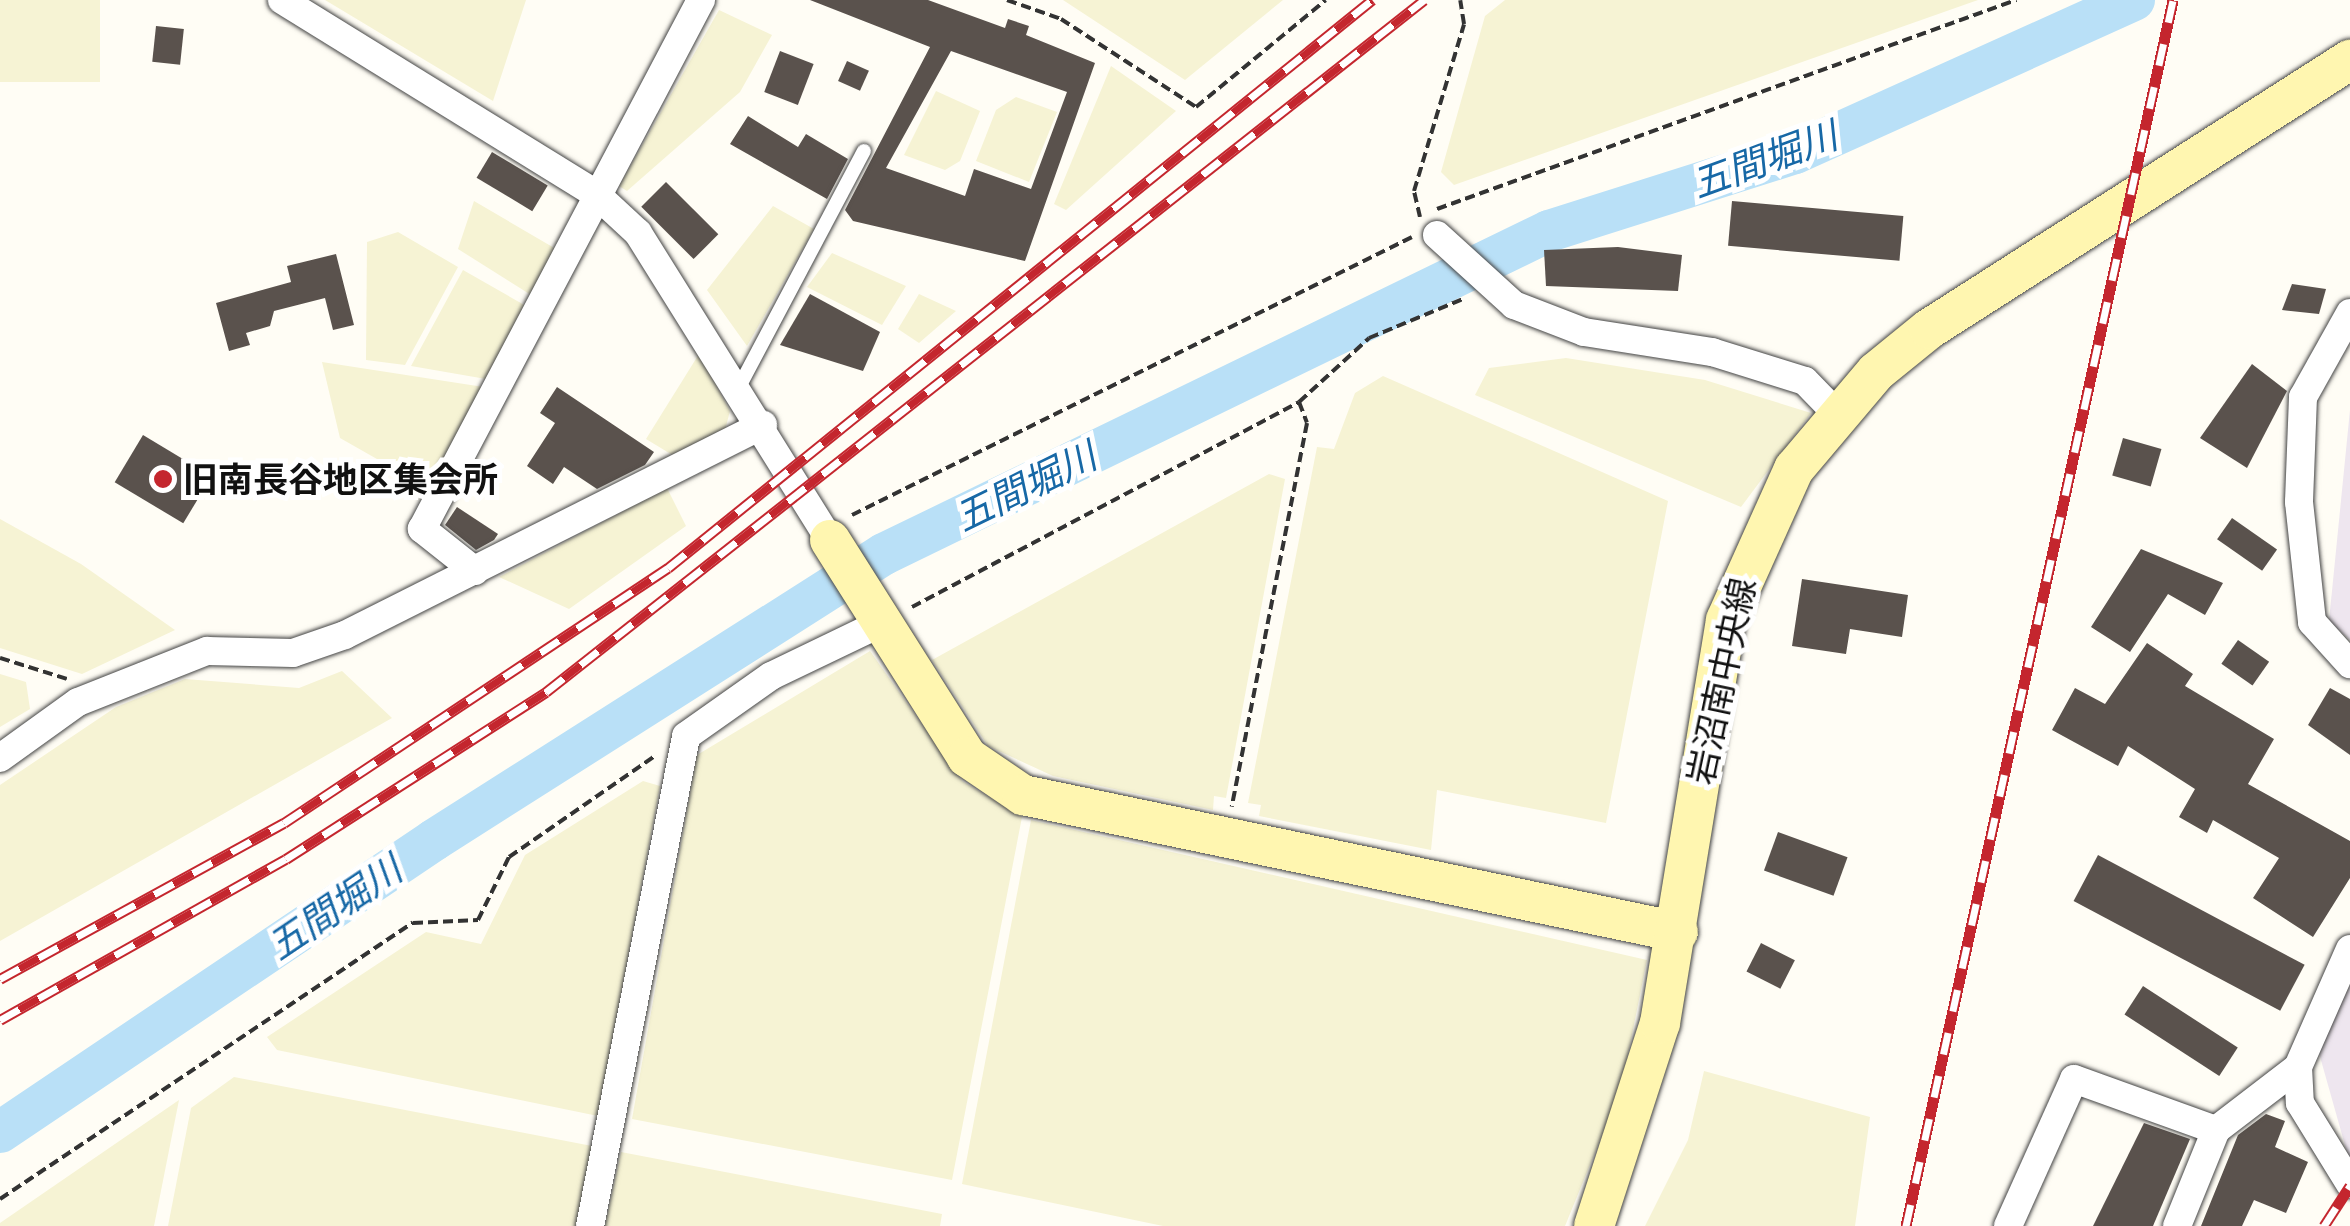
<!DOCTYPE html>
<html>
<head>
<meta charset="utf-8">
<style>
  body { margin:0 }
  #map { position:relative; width:2350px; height:1226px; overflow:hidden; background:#fffdf5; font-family:"Noto Serif","Noto Sans JP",serif }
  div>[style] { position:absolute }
  .industrial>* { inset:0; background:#eee6ef }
  .farmland>* { inset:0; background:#f6f3d4; transform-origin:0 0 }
  .river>* { height:42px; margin:-21px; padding:0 21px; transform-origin:21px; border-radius:21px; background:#b9e0f7 }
  .building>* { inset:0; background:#5a524d; transform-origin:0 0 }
  .path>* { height:4px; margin-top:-2px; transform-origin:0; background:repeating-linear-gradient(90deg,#333 0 10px,transparent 0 15px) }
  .roads { filter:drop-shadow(0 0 2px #444) drop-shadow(0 0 2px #444) }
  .lane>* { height:14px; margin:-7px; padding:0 7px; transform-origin:7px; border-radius:7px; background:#fff }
  .street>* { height:28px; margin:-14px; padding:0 14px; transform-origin:14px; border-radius:14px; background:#fff }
  .secondary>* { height:40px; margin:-20px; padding:0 20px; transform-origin:20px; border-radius:20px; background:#fff6b0 }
  .rail>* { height:11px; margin-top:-5.5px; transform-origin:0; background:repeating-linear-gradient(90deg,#fff 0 22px,#c4262e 0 44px); box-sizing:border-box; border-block:2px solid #c4262e }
  .dots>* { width:28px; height:28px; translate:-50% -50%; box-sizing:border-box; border:5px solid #fff; border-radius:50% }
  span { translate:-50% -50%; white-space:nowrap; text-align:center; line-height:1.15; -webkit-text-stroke:10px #fff; paint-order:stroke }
  .poi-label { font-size:35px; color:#111; font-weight:700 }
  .left { translate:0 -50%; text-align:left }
  .street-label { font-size:35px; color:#111 }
  .water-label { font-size:38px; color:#1768a6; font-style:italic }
</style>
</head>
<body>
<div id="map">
  <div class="industrial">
    <i style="clip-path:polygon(2350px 410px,2350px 640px,2329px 621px)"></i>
    <i style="clip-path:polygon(2350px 986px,2350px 1163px,2317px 1046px)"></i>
  </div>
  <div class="farmland">
    <i style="left:0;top:0;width:100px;height:82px"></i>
    <i style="clip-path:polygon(325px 0,526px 0,493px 101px)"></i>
    <i style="clip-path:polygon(1063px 0,1283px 0,1185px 80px)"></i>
    <i style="clip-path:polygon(1505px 0,1978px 0,1454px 185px,1441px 172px,1485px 16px)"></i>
    <i style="clip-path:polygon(719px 10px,772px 35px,740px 92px,627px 191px,619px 186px)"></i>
    <i style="clip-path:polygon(1111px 66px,1176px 111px,1066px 210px,1054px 204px)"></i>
    <i style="clip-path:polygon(936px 91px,980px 111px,960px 161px,945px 170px,904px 155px)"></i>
    <i style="clip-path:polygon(1016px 97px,1057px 112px,1029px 182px,976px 161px,996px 110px)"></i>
    <i style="clip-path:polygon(474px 201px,556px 249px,531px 295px,458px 249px)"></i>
    <i style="clip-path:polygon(773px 206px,814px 229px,747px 346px,707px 290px)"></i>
    <i style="clip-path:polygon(398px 232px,458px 267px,405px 365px,366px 360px,367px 242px)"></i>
    <i style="clip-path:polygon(832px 253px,906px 286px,882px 325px,807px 287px)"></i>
    <i style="clip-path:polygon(463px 270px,526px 306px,486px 379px,411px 366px)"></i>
    <i style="clip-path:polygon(919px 294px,956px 311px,919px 343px,898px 329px)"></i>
    <i style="clip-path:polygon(699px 354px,730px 411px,725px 430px,679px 459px,646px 439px)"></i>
    <i style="clip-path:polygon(1566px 358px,1705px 380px,1811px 413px,1741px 507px,1475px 395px,1489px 368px)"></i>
    <i style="clip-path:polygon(322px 362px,490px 388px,435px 492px,340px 438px)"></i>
    <i style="clip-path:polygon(1383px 376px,1668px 501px,1606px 823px,1437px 790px,1431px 850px,1259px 816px,1261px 805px,1248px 803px,1317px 447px,1334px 449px,1355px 393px)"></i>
    <i style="clip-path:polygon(1269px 474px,1285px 479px,1226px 798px,1214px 796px,1213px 810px,1053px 776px,988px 746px,932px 660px)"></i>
    <i style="clip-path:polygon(667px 488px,686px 526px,569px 609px,499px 577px)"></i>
    <i style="clip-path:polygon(0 519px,81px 564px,175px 630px,82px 674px,0 648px)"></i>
    <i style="clip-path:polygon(870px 651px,962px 781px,1022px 817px,952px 1180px,632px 1119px,697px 755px)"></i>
    <i style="clip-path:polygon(342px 671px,392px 718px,0 941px,0 785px,116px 707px,185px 679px,299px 688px)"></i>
    <i style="clip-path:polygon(0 674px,26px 682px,30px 709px,0 727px)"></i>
    <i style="clip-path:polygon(643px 781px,660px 786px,598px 1116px,277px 1050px,267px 1037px,426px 932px,481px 944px,525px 855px)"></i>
    <i style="clip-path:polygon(1031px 820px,1647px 960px,1621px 1089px,1565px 1226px,1163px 1226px,962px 1184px)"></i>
    <i style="clip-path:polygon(1704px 1071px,1870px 1117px,1855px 1226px,1645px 1226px,1688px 1140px)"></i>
    <i style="clip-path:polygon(234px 1077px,592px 1146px,576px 1226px,168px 1226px,191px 1108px)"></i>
    <i style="clip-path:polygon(179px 1100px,154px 1226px,0 1226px,0 1223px)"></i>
    <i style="clip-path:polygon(621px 1152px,942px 1214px,940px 1226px,605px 1226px)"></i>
  </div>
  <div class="river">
    <i style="left:0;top:1132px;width:523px;rotate:-33.93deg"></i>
    <i style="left:434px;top:840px;width:533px;rotate:-32.44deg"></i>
    <i style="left:884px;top:554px;width:739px;rotate:-25.91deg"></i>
    <i style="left:1549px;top:231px;width:258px;rotate:-17.6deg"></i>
    <i style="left:1795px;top:153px;width:372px;rotate:-24.3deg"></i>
  </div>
  <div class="building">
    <i style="clip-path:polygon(evenodd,810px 0,928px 0,1005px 28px,1008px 19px,1029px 26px,1026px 35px,1095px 63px,1025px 261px,853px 221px,845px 210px,930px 47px,810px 0,951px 51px,1067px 92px,1031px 189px,974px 169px,965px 196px,886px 168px,951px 51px)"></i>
    <i style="left:156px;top:26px;width:28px;height:36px;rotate:6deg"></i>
    <i style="left:780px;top:51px;width:36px;height:44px;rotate:21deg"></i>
    <i style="left:847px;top:61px;width:24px;height:22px;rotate:24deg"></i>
    <i style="clip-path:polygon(748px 116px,798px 147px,806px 134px,848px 159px,827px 199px,730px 144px)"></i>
    <i style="left:492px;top:152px;width:65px;height:30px;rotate:31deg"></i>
    <i style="left:666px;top:182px;width:74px;height:35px;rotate:45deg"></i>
    <i style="left:1732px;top:201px;width:172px;height:45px;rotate:5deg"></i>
    <i style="clip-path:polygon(1618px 247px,1682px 255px,1678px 291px,1546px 286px,1544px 250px)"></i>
    <i style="clip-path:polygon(336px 254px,354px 325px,333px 330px,325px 298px,274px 311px,270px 326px,246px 333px,250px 345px,229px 351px,216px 303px,291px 282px,287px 266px)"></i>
    <i style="clip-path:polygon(2292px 284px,2326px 289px,2319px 314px,2282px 310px)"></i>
    <i style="clip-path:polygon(810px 294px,880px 332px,863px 371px,780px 345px)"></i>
    <i style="clip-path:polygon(2252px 364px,2287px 391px,2247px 468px,2200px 438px)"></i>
    <i style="clip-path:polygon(557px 387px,654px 452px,645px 465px,597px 489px,564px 467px,553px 484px,527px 466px,555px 423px,540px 413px)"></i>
    <i style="left:143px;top:435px;width:80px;height:55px;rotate:31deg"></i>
    <i style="left:2123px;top:438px;width:40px;height:39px;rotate:16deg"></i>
    <i style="clip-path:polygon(457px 507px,498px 534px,494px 540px,476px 550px,445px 525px)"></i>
    <i style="left:2232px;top:518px;width:55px;height:26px;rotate:35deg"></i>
    <i style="clip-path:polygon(2141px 549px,2223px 583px,2205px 615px,2168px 594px,2130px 652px,2091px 627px)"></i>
    <i style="clip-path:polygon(1802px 579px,1908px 595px,1902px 637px,1850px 629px,1846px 654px,1792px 646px)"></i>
    <i style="left:2238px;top:640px;width:38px;height:29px;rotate:35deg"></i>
    <i style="clip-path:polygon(2147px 643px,2193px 674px,2185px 686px,2274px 739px,2248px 784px,2350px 841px,2350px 878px,2313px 937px,2253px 898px,2279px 858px,2213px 820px,2207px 833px,2179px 817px,2195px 789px,2128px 746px,2118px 766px,2052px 730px,2075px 688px,2105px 704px)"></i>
    <i style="clip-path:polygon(2330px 688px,2350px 699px,2350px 755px,2308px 725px)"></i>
    <i style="left:1778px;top:832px;width:74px;height:41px;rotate:20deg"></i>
    <i style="left:2098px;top:855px;width:234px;height:52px;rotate:28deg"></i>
    <i style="left:1761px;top:943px;width:38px;height:32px;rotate:27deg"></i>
    <i style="left:2143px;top:986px;width:113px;height:34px;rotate:33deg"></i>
    <i style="clip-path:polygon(2266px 1114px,2285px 1121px,2275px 1147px,2308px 1162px,2286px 1213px,2254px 1200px,2242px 1226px,2201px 1226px,2238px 1135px)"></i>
    <i style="clip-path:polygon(2144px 1123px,2190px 1139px,2153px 1226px,2093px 1226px)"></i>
  </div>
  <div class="path">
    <i style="left:1007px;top:0;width:57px;rotate:19.4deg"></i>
    <i style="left:1061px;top:19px;width:161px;rotate:33.1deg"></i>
    <i style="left:1196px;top:107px;width:168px;rotate:-39.5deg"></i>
    <i style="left:1437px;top:209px;width:616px;rotate:-19.85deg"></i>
    <i style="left:1420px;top:217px;width:27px;rotate:-103deg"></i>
    <i style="left:1414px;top:191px;width:174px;rotate:-73.3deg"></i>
    <i style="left:1464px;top:24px;width:24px;rotate:-99deg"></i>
    <i style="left:1299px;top:402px;width:95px;rotate:-42.4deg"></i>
    <i style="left:1369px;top:338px;width:104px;rotate:-22.6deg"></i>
    <i style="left:852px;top:515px;width:625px;rotate:-26.4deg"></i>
    <i style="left:912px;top:607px;width:438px;rotate:-27.9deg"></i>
    <i style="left:1299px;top:402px;width:22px;rotate:69deg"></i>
    <i style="left:1307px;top:423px;width:391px;rotate:101.1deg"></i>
    <i style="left:0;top:658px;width:70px;rotate:17.4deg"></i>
    <i style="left:0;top:1199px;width:497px;rotate:-33.8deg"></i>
    <i style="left:413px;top:923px;width:65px;rotate:-2.6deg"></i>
    <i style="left:478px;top:920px;width:70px;rotate:-63.8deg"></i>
    <i style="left:509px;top:857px;width:178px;rotate:-34.7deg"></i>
  </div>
  <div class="roads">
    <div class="lane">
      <i style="left:739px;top:387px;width:267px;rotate:-62.1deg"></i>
    </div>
    <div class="street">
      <i style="left:282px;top:0;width:369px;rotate:31.7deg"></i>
      <i style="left:596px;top:194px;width:57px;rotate:42.9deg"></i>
      <i style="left:638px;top:233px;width:362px;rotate:58deg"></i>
      <i style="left:1437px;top:235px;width:104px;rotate:42.3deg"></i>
      <i style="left:1514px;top:305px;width:75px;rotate:21.1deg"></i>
      <i style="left:1584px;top:332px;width:130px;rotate:8.9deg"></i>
      <i style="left:1712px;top:352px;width:97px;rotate:17.3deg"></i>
      <i style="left:1805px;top:381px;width:45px;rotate:45.9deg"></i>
      <i style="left:2350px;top:313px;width:96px;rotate:119.2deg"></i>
      <i style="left:2303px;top:397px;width:105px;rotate:92.2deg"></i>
      <i style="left:2299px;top:502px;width:121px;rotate:83.8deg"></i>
      <i style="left:2312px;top:622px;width:57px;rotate:47.9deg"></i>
      <i style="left:475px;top:571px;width:68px;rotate:-141.6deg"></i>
      <i style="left:422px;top:529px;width:598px;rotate:-62.19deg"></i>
      <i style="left:0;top:758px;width:96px;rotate:-35.7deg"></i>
      <i style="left:78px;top:702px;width:139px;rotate:-21.6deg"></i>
      <i style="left:207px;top:651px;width:86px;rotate:1.3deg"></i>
      <i style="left:293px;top:653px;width:55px;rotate:-19.1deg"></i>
      <i style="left:345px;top:635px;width:468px;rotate:-26.7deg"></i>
      <i style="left:2350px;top:949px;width:129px;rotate:113.8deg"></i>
      <i style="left:2298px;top:1067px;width:36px;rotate:87deg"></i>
      <i style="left:2300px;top:1103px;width:95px;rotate:58.3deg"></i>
      <i style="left:590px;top:1226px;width:499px;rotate:-78.9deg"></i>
      <i style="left:686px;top:736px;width:104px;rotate:-35.2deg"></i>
      <i style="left:771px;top:676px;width:122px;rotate:-25.7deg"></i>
      <i style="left:2008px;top:1226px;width:161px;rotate:-65.8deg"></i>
      <i style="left:2074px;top:1079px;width:151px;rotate:19.8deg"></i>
      <i style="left:2216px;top:1130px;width:103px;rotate:-37.5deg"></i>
      <i style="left:2177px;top:1226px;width:104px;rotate:-67.9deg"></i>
    </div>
    <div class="secondary">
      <i style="left:830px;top:540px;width:257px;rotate:57.7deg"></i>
      <i style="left:967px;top:757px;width:68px;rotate:34.2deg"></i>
      <i style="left:1023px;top:795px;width:669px;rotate:11.81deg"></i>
      <i style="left:1594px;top:1226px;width:213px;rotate:-72deg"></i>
      <i style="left:1660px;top:1023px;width:408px;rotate:-80.7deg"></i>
      <i style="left:1726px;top:620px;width:166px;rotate:-65.8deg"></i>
      <i style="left:1794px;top:469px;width:127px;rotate:-49.8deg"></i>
      <i style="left:1876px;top:372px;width:68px;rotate:-39.1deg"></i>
      <i style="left:1929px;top:329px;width:500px;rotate:-32.6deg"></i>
    </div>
  </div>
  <div class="rail">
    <i style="left:0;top:979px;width:324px;rotate:-28.8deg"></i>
    <i style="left:284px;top:823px;width:461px;rotate:-33.6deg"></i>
    <i style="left:668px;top:568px;width:905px;rotate:-38.9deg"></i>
    <i style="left:0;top:1020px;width:328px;rotate:-29.4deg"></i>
    <i style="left:286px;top:859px;width:309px;rotate:-32.7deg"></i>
    <i style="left:546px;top:692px;width:1118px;rotate:-38.24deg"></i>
    <i style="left:1906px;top:1226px;width:1255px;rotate:-77.71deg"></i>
    <i style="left:2324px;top:1226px;width:48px;rotate:-57deg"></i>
  </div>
  <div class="dots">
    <i style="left:163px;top:479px;background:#c4262e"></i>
  </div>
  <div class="poi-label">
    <span class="left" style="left:183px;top:479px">旧南長谷地区集会所</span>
  </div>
  <div class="street-label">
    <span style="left:1721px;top:681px;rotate:-78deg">岩沼南中央線</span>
  </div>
  <div class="water-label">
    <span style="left:1764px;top:159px;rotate:-20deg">五間堀川</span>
    <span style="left:1025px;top:486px;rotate:-26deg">五間堀川</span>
    <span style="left:334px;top:907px;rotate:-34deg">五間堀川</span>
  </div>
</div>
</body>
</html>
